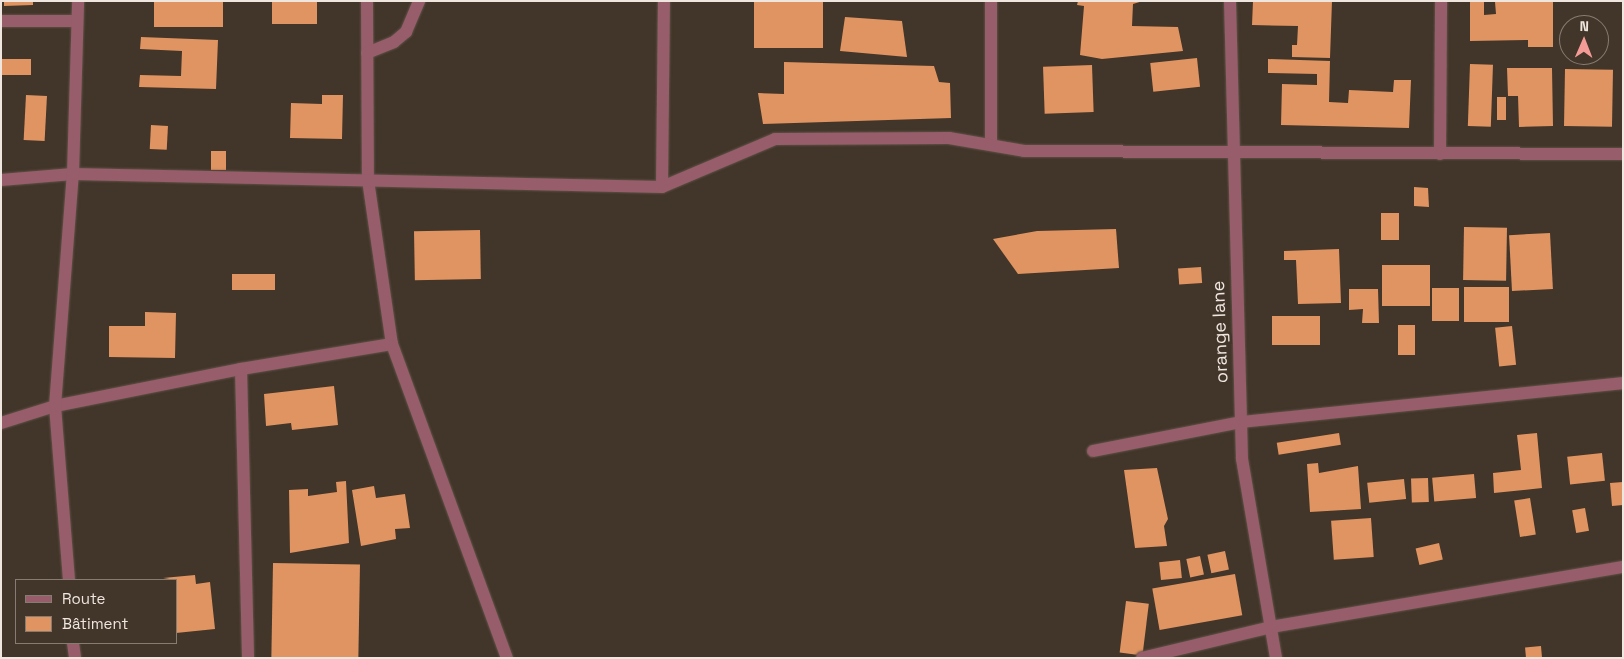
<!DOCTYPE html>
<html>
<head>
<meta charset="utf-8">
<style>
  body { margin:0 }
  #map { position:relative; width:1624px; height:659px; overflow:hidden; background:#423529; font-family:"Space Grotesk",sans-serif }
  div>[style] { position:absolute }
  .building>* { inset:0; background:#e09461; transform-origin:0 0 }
  .roads { filter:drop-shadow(0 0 1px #5e5146) drop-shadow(0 0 1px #5e5146) }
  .minor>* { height:12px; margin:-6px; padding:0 6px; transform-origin:6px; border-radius:6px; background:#975d6a }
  span { translate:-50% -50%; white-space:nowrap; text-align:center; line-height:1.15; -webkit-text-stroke:5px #423529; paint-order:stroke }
  .street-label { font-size:18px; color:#efe6df }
  .frame { position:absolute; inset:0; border:2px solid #efe6df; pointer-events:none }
  .legend { position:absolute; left:15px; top:579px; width:162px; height:65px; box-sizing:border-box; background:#423529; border:1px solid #877c72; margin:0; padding:6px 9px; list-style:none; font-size:15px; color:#efe6df }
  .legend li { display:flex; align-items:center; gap:10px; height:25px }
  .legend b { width:25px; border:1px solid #877c72 }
  .north { position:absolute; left:1559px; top:15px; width:50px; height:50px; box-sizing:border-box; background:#423529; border:1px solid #877c72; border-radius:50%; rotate:1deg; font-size:14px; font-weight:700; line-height:20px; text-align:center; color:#efe6df }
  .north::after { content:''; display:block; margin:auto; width:18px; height:22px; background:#f59b97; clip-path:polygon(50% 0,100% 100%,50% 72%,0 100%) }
</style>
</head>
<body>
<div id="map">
  <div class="building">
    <i style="clip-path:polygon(4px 1px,33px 1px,33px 5px,4px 6px)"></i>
    <i style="left:154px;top:1px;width:69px;height:26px"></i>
    <i style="left:272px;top:1px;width:45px;height:23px"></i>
    <i style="left:754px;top:1px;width:69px;height:47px"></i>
    <i style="clip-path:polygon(1078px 1px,1143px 1px,1133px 4px,1132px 26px,1178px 27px,1183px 51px,1102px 59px,1080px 55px,1084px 6px,1077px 5px)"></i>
    <i style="clip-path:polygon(1253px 1px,1332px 1px,1330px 58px,1292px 57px,1292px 45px,1297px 45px,1298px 26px,1252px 25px)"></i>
    <i style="clip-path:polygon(1470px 1px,1484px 1px,1484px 15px,1496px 14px,1495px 2px,1553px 1px,1553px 47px,1528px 47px,1528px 40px,1470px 41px)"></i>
    <i style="clip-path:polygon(845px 17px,902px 21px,907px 57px,840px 51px)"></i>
    <i style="clip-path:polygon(141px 37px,218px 40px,216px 89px,139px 87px,140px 75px,181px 76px,182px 51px,140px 49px)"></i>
    <i style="left:1197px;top:58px;width:29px;height:47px;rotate:84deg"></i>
    <i style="left:1px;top:59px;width:30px;height:16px"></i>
    <i style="clip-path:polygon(1268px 59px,1330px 61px,1329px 102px,1348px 103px,1349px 90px,1393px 92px,1394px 80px,1411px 80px,1409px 128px,1281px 125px,1282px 84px,1317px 85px,1317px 74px,1268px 73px)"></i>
    <i style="clip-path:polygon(784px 62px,934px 66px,939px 82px,950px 83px,951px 118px,763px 124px,758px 93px,784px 94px)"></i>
    <i style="left:1470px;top:64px;width:23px;height:62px;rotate:2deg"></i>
    <i style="left:1092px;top:65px;width:47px;height:49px;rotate:88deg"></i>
    <i style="clip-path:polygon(1507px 68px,1552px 68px,1553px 126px,1519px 127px,1518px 96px,1508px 96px)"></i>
    <i style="left:1565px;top:69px;width:48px;height:57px;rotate:1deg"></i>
    <i style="left:26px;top:95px;width:21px;height:45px;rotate:3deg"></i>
    <i style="clip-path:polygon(322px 95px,343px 95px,342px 139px,290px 138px,291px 103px,322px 104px)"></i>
    <i style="left:1497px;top:97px;width:9px;height:23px"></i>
    <i style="left:151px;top:125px;width:17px;height:24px;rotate:3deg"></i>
    <i style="left:211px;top:151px;width:15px;height:19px"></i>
    <i style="clip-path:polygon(1414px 187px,1428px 188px,1429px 207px,1414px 206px)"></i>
    <i style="left:1381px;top:213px;width:18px;height:27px"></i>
    <i style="left:1464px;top:227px;width:43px;height:53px;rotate:1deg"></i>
    <i style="clip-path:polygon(1116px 229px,1119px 268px,1018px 274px,993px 239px,1037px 231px)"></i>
    <i style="left:480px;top:230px;width:49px;height:66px;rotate:89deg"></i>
    <i style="left:1550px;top:233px;width:56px;height:41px;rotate:87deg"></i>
    <i style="clip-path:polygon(1339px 249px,1341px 303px,1298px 304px,1296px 260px,1284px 260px,1284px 251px)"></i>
    <i style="left:1430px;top:265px;width:41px;height:48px;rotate:90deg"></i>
    <i style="left:1201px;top:267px;width:16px;height:23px;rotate:86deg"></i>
    <i style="left:232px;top:274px;width:43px;height:16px"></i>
    <i style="left:1509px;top:287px;width:35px;height:45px;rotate:90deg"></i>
    <i style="left:1432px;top:288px;width:27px;height:33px"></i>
    <i style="clip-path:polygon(1349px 289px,1378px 289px,1379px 323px,1362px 323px,1363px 309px,1349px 310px)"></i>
    <i style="clip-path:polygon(145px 312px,176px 313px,175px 358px,109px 357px,109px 326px,145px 326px)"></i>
    <i style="left:1272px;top:316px;width:48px;height:29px"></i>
    <i style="left:1398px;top:325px;width:17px;height:30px"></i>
    <i style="left:1512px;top:326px;width:39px;height:17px;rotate:84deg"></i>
    <i style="clip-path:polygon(334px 386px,338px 425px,292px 430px,291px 423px,266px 426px,264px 394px)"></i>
    <i style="left:1339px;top:433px;width:12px;height:63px;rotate:81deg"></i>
    <i style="clip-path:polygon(1537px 433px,1542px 488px,1494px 493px,1493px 473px,1521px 470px,1517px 435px)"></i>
    <i style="left:1602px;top:453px;width:28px;height:35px;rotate:84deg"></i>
    <i style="clip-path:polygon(1318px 463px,1319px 473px,1358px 466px,1361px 509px,1310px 512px,1307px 464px)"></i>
    <i style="clip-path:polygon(1157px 468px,1168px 519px,1164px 526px,1167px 546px,1135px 548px,1124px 470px)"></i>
    <i style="left:1474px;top:474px;width:24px;height:42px;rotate:85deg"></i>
    <i style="left:1428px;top:478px;width:24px;height:17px;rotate:88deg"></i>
    <i style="left:1404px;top:479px;width:20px;height:37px;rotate:84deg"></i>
    <i style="clip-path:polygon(346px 481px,349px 543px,290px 553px,289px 490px,308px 489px,308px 496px,337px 492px,336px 482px)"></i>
    <i style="clip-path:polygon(1623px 482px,1623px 505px,1612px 506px,1610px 483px)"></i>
    <i style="clip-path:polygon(374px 486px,376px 498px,405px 494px,410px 528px,395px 529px,396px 539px,361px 546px,352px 490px)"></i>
    <i style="left:1530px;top:498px;width:37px;height:16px;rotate:81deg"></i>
    <i style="left:1585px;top:508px;width:23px;height:13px;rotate:80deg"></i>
    <i style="left:1371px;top:518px;width:39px;height:40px;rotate:86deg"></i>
    <i style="left:1439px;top:543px;width:17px;height:24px;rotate:77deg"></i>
    <i style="left:1225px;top:551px;width:19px;height:18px;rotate:78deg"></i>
    <i style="left:1200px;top:556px;width:19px;height:14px;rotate:78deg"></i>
    <i style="left:1180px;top:560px;width:18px;height:21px;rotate:84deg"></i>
    <i style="left:273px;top:563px;width:87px;height:95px;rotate:1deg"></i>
    <i style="left:1235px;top:574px;width:42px;height:84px;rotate:80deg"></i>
    <i style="clip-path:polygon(195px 575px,196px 584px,210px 582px,215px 629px,176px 633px,176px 580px,163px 578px)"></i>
    <i style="left:1126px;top:601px;width:23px;height:52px;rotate:7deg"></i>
    <i style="left:1541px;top:646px;width:12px;height:16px;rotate:85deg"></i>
  </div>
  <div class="roads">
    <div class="minor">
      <i style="left:367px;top:1px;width:179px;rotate:89.7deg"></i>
      <i style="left:368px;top:180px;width:166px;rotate:81.7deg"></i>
      <i style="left:392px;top:344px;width:334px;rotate:69.9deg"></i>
      <i style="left:1230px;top:1px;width:458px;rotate:88.5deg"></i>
      <i style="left:1242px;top:459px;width:202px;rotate:80.3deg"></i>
      <i style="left:1px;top:21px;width:76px"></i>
      <i style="left:367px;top:53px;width:29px;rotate:-22deg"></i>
      <i style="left:394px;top:42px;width:16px;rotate:-40deg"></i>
      <i style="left:406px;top:32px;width:34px;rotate:-67deg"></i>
      <i style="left:991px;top:145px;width:144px;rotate:-90deg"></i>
      <i style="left:1440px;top:154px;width:153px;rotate:-89.6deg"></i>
      <i style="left:1px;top:180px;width:72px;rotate:-4.8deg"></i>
      <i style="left:73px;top:174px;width:589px;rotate:1.26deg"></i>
      <i style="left:662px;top:187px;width:123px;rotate:-23deg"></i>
      <i style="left:775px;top:139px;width:174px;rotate:-0.3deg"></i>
      <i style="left:949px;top:138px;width:76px;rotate:9.8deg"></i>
      <i style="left:1024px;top:151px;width:599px;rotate:0.29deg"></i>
      <i style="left:662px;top:187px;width:186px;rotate:-89.4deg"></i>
      <i style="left:241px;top:369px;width:289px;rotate:88.6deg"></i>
      <i style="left:1px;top:423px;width:57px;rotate:-17.5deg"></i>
      <i style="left:55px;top:406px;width:190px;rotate:-11.3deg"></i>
      <i style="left:241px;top:369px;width:153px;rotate:-9.4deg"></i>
      <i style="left:1093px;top:451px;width:151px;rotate:-11.1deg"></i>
      <i style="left:1241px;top:422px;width:384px;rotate:-5.8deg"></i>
      <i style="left:69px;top:580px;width:175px;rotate:-94.6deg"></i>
      <i style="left:55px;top:406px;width:233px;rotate:-85.6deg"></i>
      <i style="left:73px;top:174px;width:173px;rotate:-88.3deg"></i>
      <i style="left:73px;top:643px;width:15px;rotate:82deg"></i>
      <i style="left:1142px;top:658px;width:133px;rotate:-13.5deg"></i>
      <i style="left:1271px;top:627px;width:357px;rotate:-9.7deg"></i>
    </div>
  </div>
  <div class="street-label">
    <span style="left:1220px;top:332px;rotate:-92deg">orange lane</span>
  </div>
  <div class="frame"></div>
  <ul class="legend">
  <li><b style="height:6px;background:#975d6a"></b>Route</li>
  <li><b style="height:14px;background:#e09461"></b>Bâtiment</li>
  </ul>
  <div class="north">N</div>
</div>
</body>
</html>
